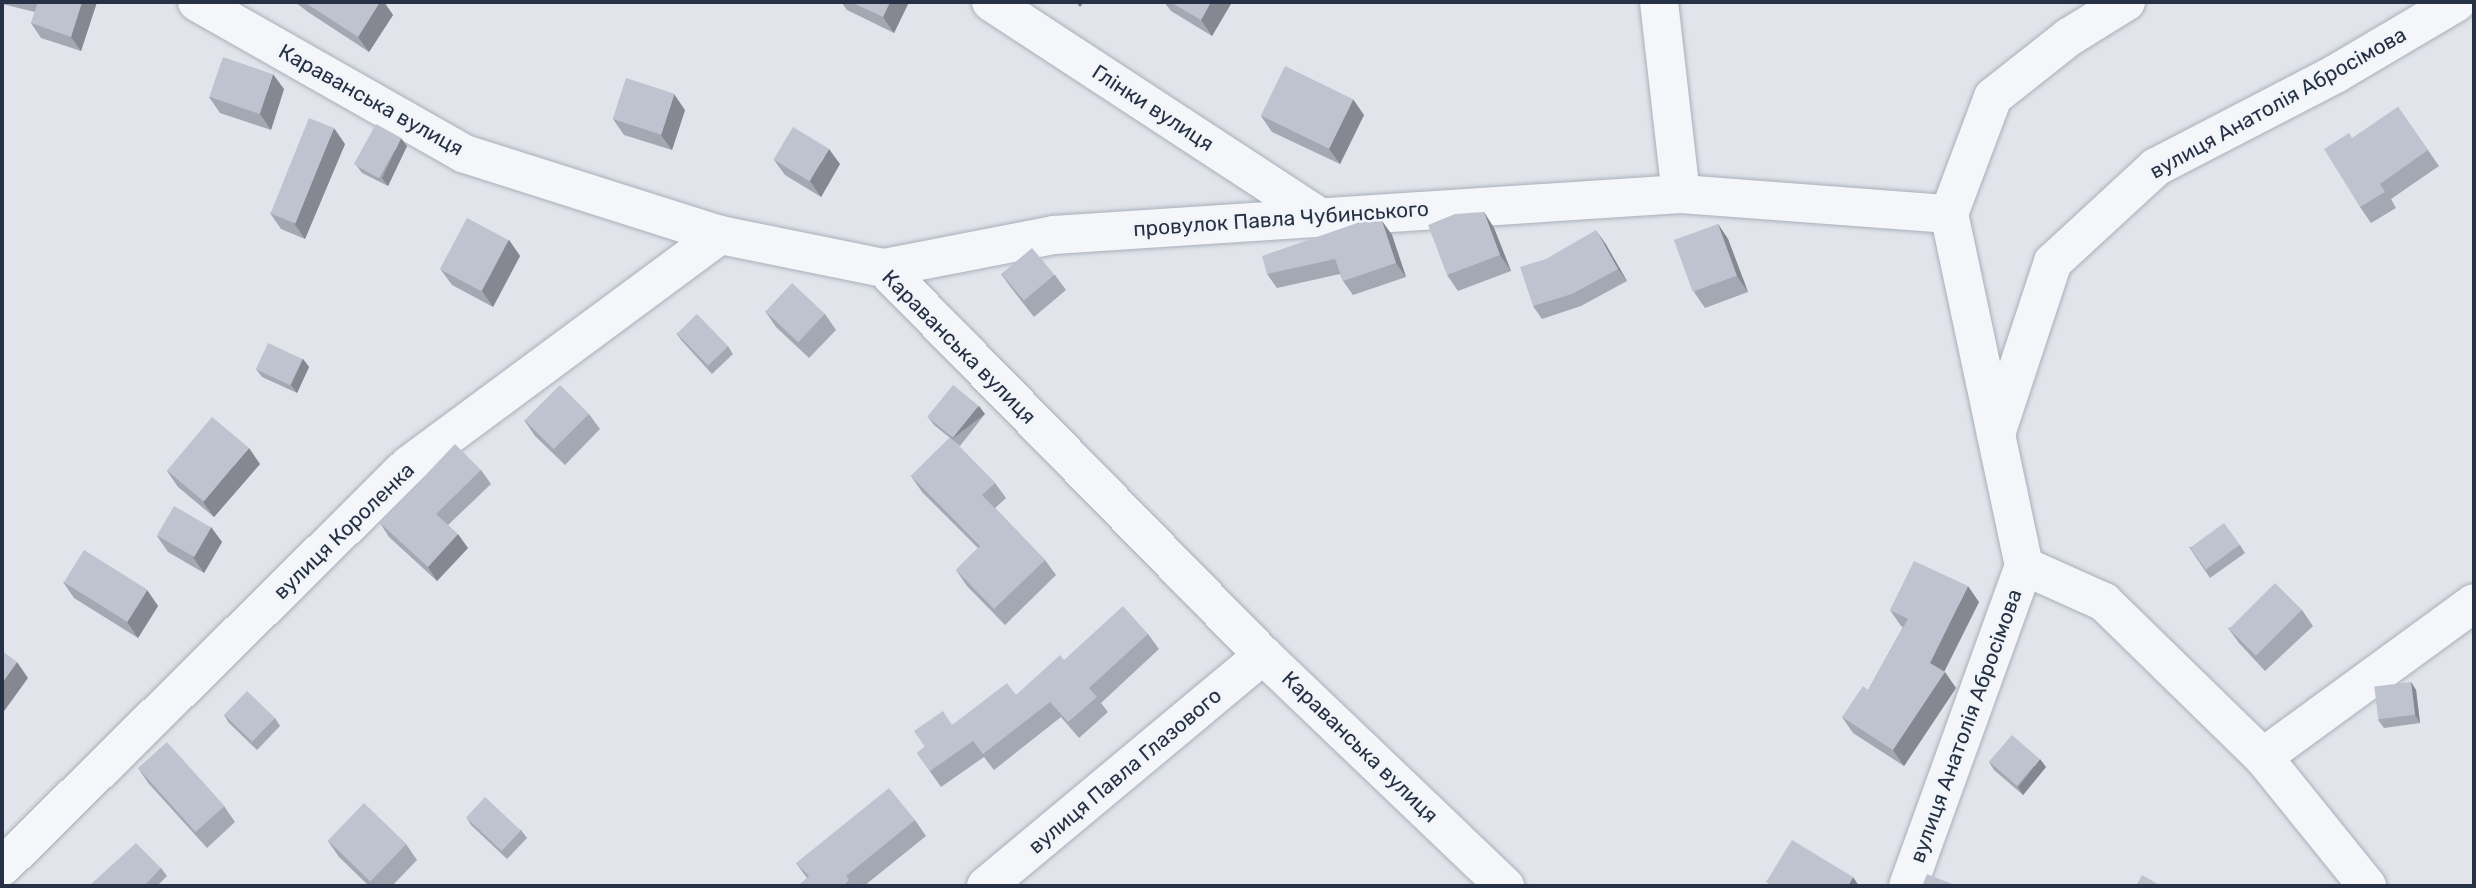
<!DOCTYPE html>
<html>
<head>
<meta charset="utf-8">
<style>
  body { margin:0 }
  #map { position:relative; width:2476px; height:888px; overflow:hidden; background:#e1e5eb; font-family:Rubik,sans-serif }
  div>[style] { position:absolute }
  .roads { filter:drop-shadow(0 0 2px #a9afb9) drop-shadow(0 0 2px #a9afb9) }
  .minor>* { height:38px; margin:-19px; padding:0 19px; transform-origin:19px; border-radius:19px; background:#f4f6f9 }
  .wall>* { inset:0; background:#a3a8b2 }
  .shaded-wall>* { inset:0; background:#858891; transform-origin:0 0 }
  .building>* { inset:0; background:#bec3cf; transform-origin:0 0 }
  span { translate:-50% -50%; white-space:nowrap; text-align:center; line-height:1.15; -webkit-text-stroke:5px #f1f4f8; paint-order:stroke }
  .street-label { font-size:21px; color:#273145 }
  .frame { position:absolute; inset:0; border:4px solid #273145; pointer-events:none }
</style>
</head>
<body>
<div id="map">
  <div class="roads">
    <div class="minor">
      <i style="left:197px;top:2px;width:308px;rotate:29.6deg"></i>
      <i style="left:465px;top:154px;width:268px;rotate:17.6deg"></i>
      <i style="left:720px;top:235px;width:167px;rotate:11.4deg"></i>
      <i style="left:884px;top:268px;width:542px;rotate:45.6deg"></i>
      <i style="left:1263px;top:655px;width:335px;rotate:43.7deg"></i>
      <i style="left:991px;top:2px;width:389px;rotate:33.2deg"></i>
      <i style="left:1659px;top:2px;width:193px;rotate:83.5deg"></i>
      <i style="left:884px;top:268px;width:173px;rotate:-11deg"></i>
      <i style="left:1054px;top:235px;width:628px;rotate:-3.74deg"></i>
      <i style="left:1681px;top:194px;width:269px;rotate:4.3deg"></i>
      <i style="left:1996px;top:434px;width:181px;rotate:-71.7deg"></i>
      <i style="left:2053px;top:262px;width:140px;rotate:-42.7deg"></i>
      <i style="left:2156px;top:167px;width:204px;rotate:-27.4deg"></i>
      <i style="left:2337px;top:73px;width:139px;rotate:-30.6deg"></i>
      <i style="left:2024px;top:566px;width:360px;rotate:-102deg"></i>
      <i style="left:1949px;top:214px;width:125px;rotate:-69.4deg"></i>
      <i style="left:1993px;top:97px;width:97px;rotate:-38.3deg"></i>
      <i style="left:2069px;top:37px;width:67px;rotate:-31.6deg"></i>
      <i style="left:2024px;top:566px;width:88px;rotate:24.2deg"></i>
      <i style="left:2104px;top:602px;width:222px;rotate:44.3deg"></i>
      <i style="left:2263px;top:757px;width:166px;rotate:51.1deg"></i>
      <i style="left:2263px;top:757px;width:261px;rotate:-36.1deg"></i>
      <i style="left:2px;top:867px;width:572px;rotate:-44.65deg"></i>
      <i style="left:409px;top:465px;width:387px;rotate:-36.5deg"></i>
      <i style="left:986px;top:886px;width:361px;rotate:-39.8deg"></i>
      <i style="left:1908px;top:886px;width:340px;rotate:-70.1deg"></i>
    </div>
  </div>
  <div class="wall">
    <i style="clip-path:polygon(2px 2px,97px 2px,81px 51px,41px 38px,31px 23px,35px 12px,2px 4px)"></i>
    <i style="clip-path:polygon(295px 2px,384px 2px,393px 15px,369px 52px,308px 12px)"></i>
    <i style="clip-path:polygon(841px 2px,909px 2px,894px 33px,847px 10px)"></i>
    <i style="clip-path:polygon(1164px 2px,1232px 2px,1212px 36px,1171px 11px)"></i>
    <i style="clip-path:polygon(284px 89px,271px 130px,220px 113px,209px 97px)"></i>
    <i style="clip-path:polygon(2398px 107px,2439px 166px,2391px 199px,2396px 208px,2371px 223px,2360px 207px,2353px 138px)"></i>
    <i style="clip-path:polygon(685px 110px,672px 150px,624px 135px,613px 119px)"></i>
    <i style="clip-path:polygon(1364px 115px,1340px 164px,1272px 132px,1261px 116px)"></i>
    <i style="clip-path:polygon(345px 144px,305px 239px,281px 229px,270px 213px)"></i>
    <i style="clip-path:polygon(407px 146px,388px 186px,362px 173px,356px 165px)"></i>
    <i style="clip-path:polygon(774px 160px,840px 164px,821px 197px,785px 175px)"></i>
    <i style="clip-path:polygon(1484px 212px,1494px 228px,1511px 271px,1458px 291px,1447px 275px)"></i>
    <i style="clip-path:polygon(1382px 221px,1392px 235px,1406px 277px,1353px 295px,1343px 281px,1340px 274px,1277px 288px,1267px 274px)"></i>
    <i style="clip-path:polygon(1718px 224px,1728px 239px,1748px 292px,1705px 308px,1694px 292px)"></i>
    <i style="clip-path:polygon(509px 240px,520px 256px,493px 307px,452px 285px,441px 270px)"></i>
    <i style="clip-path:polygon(1605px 243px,1627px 281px,1581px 306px,1542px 319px,1533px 306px)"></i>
    <i style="clip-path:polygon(1001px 274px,1055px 275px,1066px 290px,1034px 317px,1012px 289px)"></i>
    <i style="clip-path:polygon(765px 311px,825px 314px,836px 330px,809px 358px,776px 327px)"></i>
    <i style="clip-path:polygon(676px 333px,728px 346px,733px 354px,712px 374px,682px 341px)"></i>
    <i style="clip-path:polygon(303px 359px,309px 367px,297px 393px,262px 377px,256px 369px)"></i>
    <i style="clip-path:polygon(589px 414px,600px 429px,565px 465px,535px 436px,524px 420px)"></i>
    <i style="clip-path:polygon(985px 414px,960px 446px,954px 441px,995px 483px,1006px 498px,995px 508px,1045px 560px,1056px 575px,1005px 625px,967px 586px,956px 570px,978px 548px,922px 492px,911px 476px,950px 438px,934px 425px,928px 417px)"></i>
    <i style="clip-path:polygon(260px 464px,214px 517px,178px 487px,167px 471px)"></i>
    <i style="clip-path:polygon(481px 470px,491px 484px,448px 525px,468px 548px,437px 581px,389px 537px,380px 523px)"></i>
    <i style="clip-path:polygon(211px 527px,222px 542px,204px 573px,168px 552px,157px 536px)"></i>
    <i style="clip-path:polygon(2240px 545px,2245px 553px,2210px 578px,2189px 547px)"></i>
    <i style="clip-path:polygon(63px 582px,147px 590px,158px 606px,138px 638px,74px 598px)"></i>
    <i style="clip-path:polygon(1979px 602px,1944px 672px,1956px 688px,1904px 766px,1853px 733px,1842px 717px,1868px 690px,1903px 627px,1901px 626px,1890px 610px)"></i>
    <i style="clip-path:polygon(2302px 610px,2313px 626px,2265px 671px,2239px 643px,2228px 628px)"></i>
    <i style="clip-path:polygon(1148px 634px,1159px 649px,1101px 703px,1108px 712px,1079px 738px,1061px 717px,994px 770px,984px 757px,941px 787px,917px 753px,952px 725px,1016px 695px,1064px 660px)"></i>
    <i style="clip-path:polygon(2411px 682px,2416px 690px,2420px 723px,2384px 728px,2378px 720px)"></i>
    <i style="clip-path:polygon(224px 715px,275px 718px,280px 726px,257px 750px,229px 723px)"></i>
    <i style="clip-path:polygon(1989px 762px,2046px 767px,2023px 795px,1994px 770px)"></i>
    <i style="clip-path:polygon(138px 768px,224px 806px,235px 822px,207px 848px,149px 784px)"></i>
    <i style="clip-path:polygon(466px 817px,521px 830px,527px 838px,507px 859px,471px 825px)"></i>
    <i style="clip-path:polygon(915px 820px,926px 836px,864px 886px,798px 886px,807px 878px,796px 863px)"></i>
    <i style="clip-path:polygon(328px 841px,406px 844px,417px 860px,392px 886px,369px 886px,339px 857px)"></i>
    <i style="clip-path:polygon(161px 868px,167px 876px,157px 886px,89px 886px)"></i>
  </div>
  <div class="shaded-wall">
    <i style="clip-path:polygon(82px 2px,97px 2px,81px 51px,71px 37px)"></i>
    <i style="clip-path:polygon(380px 2px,384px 2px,393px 15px,369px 52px,358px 37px)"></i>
    <i style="clip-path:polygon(890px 2px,909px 2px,894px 33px,883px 17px)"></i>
    <i style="clip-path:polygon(1076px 2px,1084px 2px,1080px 7px)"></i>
    <i style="clip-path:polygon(1211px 2px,1232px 2px,1212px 36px,1201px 20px)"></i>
    <i style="clip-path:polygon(273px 74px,284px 89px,271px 130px,260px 114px)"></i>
    <i style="clip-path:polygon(674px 94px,685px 110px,672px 150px,661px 135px)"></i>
    <i style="clip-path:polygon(1353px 99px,1364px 115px,1340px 164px,1329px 149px)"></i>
    <i style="clip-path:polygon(334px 128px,345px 144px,305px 239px,294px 223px)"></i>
    <i style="clip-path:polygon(401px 138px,407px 146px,388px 186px,382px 178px)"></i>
    <i style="clip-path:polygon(829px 149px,840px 164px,821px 197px,810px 181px)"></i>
    <i style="clip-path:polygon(1484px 212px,1494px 228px,1511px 271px,1500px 255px)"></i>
    <i style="clip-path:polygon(1382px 221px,1392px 235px,1406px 277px,1396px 263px)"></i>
    <i style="clip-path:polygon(1718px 224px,1728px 239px,1748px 292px,1737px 276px)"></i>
    <i style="clip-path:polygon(1596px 230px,1605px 243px,1627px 281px,1618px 269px)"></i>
    <i style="clip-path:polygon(509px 240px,520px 256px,493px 307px,482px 291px)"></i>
    <i style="clip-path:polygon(303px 359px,309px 367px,297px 393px,291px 385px)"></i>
    <i style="left:979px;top:406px;width:10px;height:41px;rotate:53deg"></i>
    <i style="clip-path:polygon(249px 448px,260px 464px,214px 517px,203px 502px)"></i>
    <i style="clip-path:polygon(211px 527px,222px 542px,204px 573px,193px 557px)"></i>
    <i style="clip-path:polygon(458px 534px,468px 548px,437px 581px,428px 567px)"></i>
    <i style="clip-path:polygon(1968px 586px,1979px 602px,1942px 676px,1945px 672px,1956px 688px,1904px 766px,1893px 750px,1930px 663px)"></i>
    <i style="clip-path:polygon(147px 590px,158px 606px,138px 638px,127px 622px)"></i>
    <i style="clip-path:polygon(17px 662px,28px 678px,2px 714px,2px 683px)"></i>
    <i style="clip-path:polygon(2411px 682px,2416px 690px,2420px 723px,2415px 715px)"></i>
    <i style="clip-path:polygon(2040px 759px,2046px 767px,2023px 795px,2018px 787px)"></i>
    <i style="clip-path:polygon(1853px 877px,1859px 886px,1848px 886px)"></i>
  </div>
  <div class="building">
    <i style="clip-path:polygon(38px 2px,82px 2px,71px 37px,31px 23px)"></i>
    <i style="clip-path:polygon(304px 2px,380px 2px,358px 37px)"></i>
    <i style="clip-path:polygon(851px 2px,890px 2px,883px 17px)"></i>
    <i style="clip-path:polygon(1170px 2px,1211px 2px,1201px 20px)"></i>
    <i style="left:223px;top:57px;width:53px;height:42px;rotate:19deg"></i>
    <i style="left:1285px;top:66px;width:76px;height:55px;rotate:26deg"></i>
    <i style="left:626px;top:78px;width:51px;height:43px;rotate:18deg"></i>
    <i style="clip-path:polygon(2398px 107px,2428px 150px,2380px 184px,2385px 192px,2360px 207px,2324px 149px,2349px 133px,2352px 138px)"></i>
    <i style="left:309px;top:118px;width:27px;height:103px;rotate:22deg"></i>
    <i style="left:376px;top:124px;width:29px;height:46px;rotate:29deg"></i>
    <i style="left:793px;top:127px;width:42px;height:38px;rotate:31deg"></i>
    <i style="clip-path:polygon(1484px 212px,1500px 255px,1447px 275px,1428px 225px,1455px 214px)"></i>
    <i style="left:467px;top:218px;width:47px;height:58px;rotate:28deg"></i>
    <i style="clip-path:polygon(1382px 221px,1396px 263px,1343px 281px,1335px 259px,1267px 274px,1262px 256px,1360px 222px)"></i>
    <i style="left:1718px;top:224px;width:55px;height:47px;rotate:70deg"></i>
    <i style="clip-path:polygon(1596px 230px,1618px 269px,1572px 294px,1533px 306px,1520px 267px,1546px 259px)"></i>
    <i style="left:1032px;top:248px;width:35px;height:40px;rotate:50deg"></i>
    <i style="left:792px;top:283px;width:45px;height:39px;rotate:43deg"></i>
    <i style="left:697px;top:314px;width:45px;height:28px;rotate:46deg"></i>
    <i style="left:268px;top:343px;width:38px;height:29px;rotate:25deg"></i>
    <i style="left:560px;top:385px;width:41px;height:50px;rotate:45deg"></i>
    <i style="left:953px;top:385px;width:33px;height:41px;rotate:39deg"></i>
    <i style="left:212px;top:417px;width:48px;height:70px;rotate:40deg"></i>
    <i style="clip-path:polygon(950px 437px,995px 483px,982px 495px,1045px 560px,994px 609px,956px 570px,980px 546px,911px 476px)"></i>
    <i style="clip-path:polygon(455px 444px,481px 470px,436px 514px,458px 534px,428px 567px,380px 523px)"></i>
    <i style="left:174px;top:506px;width:43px;height:34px;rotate:30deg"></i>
    <i style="left:2224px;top:523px;width:27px;height:42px;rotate:54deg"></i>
    <i style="left:84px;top:550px;width:75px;height:38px;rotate:32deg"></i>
    <i style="clip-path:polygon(1914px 561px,1968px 586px,1930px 663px,1945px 672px,1893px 750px,1842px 717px,1863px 686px,1868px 690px,1908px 619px,1890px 610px)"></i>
    <i style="left:2275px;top:583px;width:38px;height:65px;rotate:45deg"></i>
    <i style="clip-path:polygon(1123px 606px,1148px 634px,1089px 688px,1097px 697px,1068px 722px,1050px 702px,983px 754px,973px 741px,930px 771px,917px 753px,925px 747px,914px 731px,943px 711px,952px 725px,1007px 683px,1016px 695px,1060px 655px,1064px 660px)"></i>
    <i style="clip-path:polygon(2px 651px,17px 662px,2px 683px)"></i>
    <i style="left:2411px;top:682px;width:33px;height:37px;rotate:83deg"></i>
    <i style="left:247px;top:691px;width:39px;height:33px;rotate:44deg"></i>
    <i style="left:2012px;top:735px;width:37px;height:35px;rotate:41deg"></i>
    <i style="left:167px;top:742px;width:86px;height:39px;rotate:48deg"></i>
    <i style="clip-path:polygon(889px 788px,915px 820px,846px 876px,849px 880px,843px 886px,798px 886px,809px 876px,796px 863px)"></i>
    <i style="left:485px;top:797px;width:49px;height:28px;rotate:43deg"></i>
    <i style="left:364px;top:803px;width:59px;height:52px;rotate:44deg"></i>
    <i style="clip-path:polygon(1792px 840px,1853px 877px,1848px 886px,1773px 886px,1766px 882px)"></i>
    <i style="clip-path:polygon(136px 843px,161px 868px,144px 886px,89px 886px)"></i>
    <i style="clip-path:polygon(1927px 874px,1957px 886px,1922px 886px)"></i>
    <i style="clip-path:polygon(2142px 875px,2161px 886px,2136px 886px)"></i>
  </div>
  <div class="street-label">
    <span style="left:371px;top:100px;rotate:29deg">Караванська вулиця</span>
    <span style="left:2278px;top:103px;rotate:-29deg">вулиця Анатолія Абросімова</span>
    <span style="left:1153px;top:108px;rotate:33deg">Глінки вулиця</span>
    <span style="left:1281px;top:219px;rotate:-4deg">провулок Павла Чубинського</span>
    <span style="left:959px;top:347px;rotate:45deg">Караванська вулиця</span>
    <span style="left:344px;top:531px;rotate:-44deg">вулиця Короленка</span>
    <span style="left:1966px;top:726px;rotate:-70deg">вулиця Анатолія Абросімова</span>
    <span style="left:1360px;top:747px;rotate:44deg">Караванська вулиця</span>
    <span style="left:1125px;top:771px;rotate:-40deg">вулиця Павла Глазового</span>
  </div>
  <div class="frame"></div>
</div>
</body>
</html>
